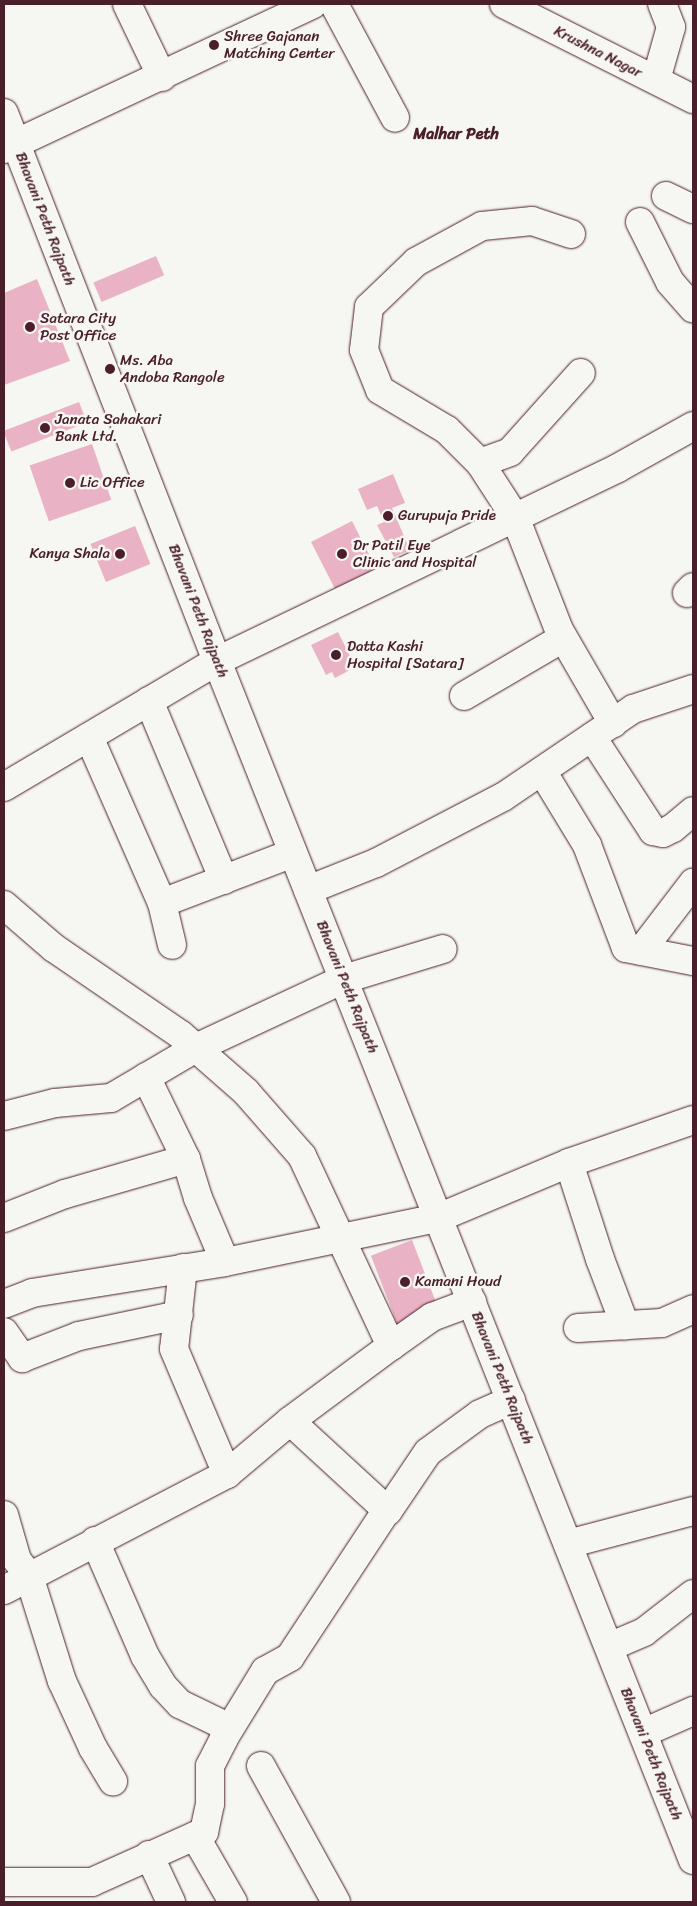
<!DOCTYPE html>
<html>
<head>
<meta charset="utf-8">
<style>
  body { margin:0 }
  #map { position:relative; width:697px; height:1906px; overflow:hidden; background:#f6f6f2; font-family:Sriracha,sans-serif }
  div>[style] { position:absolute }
  .building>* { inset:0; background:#eab2c5; transform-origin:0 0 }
  .roads { filter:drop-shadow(0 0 1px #4a1f2b) drop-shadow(0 0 1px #4a1f2b) }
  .minor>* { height:28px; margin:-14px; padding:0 14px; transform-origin:14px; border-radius:14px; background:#f6f6f2 }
  .major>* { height:28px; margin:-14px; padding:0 14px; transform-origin:14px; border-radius:14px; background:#f6f6f2 }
  .dots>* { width:14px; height:14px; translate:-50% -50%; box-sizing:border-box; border:2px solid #f6f6f2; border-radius:50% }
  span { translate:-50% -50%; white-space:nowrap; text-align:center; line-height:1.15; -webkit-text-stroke:5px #f6f6f2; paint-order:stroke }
  .poi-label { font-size:15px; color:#4a1f2b }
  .left { translate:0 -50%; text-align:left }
  .right { translate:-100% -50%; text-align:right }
  .street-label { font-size:15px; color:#4a1f2b }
  .neighbourhood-label { font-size:16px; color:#4a1f2b; font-weight:700 }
  .frame { position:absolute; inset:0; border:5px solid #4a1f2b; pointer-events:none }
</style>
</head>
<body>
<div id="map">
  <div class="building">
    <i style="left:156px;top:256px;width:21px;height:68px;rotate:67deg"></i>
    <i style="clip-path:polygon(37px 279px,70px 361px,4px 385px,4px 293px)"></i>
    <i style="left:79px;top:402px;width:22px;height:81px;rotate:69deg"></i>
    <i style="left:92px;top:444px;width:59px;height:66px;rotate:71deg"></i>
    <i style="clip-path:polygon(393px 474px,405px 503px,392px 508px,410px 550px,394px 557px,377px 525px,384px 522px,377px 506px,367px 510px,358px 489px)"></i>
    <i style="left:352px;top:521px;width:53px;height:46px;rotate:63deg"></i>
    <i style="left:135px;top:526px;width:41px;height:48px;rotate:68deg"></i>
    <i style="clip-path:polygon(338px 632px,353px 662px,347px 665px,350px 670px,335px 678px,332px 672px,326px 675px,311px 645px)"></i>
    <i style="left:412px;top:1240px;width:74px;height:44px;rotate:69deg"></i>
  </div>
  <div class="roads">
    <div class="minor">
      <i style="left:127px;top:4px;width:81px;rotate:64.4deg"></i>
      <i style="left:334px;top:4px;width:129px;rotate:61.8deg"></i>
      <i style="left:656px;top:80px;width:55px;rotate:-74.2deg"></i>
      <i style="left:671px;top:27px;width:25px;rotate:-111deg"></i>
      <i style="left:4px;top:149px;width:341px;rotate:-25.1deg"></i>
      <i style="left:666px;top:196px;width:30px;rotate:26deg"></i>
      <i style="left:640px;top:222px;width:67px;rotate:63.4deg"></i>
      <i style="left:670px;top:282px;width:35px;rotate:49deg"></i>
      <i style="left:571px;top:234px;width:41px;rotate:-161.6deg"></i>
      <i style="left:532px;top:221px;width:50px;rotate:174.3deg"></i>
      <i style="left:482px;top:226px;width:75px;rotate:151.4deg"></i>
      <i style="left:416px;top:262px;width:65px;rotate:136.2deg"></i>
      <i style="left:369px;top:307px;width:43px;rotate:96.6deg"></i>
      <i style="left:364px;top:350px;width:43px;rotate:68.2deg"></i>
      <i style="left:380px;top:390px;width:78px;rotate:30.8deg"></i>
      <i style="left:447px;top:430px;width:47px;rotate:45deg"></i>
      <i style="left:480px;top:463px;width:64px;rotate:57.1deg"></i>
      <i style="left:515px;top:517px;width:121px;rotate:68.7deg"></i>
      <i style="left:559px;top:630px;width:108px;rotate:59.9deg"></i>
      <i style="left:480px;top:463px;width:32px;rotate:-20deg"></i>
      <i style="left:510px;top:452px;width:106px;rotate:-48.1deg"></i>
      <i style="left:687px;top:593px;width:8px;rotate:-45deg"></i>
      <i style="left:464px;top:696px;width:115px;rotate:-30.4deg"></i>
      <i style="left:149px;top:701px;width:194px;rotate:67.3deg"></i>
      <i style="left:89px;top:737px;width:181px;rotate:66.3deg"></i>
      <i style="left:162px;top:903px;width:43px;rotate:76.6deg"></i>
      <i style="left:592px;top:737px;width:112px;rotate:57deg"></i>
      <i style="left:653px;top:831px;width:10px;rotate:11deg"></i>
      <i style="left:663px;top:833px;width:11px;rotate:-27deg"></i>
      <i style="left:673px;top:828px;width:26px;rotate:-40deg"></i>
      <i style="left:542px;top:771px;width:87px;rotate:58.7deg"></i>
      <i style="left:587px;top:845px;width:110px;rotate:69.3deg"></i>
      <i style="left:626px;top:948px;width:68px;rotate:11deg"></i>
      <i style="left:4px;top:787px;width:247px;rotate:-30.6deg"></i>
      <i style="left:308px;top:890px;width:73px;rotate:-21.7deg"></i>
      <i style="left:376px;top:863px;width:143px;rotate:-27.5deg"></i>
      <i style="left:503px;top:797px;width:157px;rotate:-34.1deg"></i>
      <i style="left:633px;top:709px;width:63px;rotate:-18.4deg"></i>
      <i style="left:162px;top:903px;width:140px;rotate:-20.9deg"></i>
      <i style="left:4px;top:905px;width:66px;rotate:40.7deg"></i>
      <i style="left:54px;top:948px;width:154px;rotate:34.4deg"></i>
      <i style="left:181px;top:1035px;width:86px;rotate:41.2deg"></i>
      <i style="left:246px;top:1092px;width:85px;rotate:48.8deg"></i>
      <i style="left:302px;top:1156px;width:210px;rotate:64.9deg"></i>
      <i style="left:641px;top:951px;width:86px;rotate:-52.6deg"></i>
      <i style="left:146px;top:1077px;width:91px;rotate:64deg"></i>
      <i style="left:186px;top:1159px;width:41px;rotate:72.9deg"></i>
      <i style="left:198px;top:1198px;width:69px;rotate:67.1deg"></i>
      <i style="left:4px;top:1116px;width:53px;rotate:-14.3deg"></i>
      <i style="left:55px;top:1103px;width:56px;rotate:-5.1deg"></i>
      <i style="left:111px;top:1098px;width:99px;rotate:-30.5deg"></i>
      <i style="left:196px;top:1048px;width:163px;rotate:-25deg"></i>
      <i style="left:344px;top:979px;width:103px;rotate:-16.9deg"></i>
      <i style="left:569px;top:1163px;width:101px;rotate:72.1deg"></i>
      <i style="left:600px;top:1259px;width:71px;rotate:69.3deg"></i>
      <i style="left:4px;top:1218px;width:66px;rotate:-21.5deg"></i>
      <i style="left:65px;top:1194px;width:126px;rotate:-16.1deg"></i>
      <i style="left:183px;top:1268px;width:81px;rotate:96.3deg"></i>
      <i style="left:174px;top:1349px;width:136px;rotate:67deg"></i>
      <i style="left:4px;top:1304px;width:30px;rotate:-21deg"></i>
      <i style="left:32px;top:1293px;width:195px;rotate:-9.1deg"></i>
      <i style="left:225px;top:1262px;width:217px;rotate:-11.7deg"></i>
      <i style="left:438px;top:1218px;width:142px;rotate:-22.8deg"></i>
      <i style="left:569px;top:1163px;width:131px;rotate:-19.1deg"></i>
      <i style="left:578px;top:1328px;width:84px;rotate:-3.4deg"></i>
      <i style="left:662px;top:1323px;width:34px;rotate:-24deg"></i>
      <i style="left:4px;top:1332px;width:32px;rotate:55deg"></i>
      <i style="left:22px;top:1358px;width:61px;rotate:-21.1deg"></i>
      <i style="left:79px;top:1336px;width:102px;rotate:-11.9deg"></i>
      <i style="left:290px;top:1421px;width:133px;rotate:42.6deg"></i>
      <i style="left:388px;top:1511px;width:71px;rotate:-55.9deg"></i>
      <i style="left:428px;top:1452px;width:64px;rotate:-36.2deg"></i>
      <i style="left:480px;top:1414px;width:34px;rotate:-24deg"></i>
      <i style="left:4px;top:1515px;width:47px;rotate:73.9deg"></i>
      <i style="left:17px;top:1560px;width:20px;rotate:53deg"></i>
      <i style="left:29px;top:1576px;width:110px;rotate:72.6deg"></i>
      <i style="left:62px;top:1681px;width:74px;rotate:65.2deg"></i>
      <i style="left:93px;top:1748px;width:39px;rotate:59deg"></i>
      <i style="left:95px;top:1541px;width:125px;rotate:66.5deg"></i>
      <i style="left:145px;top:1656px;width:35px;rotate:59deg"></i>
      <i style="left:163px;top:1686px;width:25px;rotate:47deg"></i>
      <i style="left:180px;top:1704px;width:55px;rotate:25.6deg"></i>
      <i style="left:568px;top:1544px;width:129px;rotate:-14.8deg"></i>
      <i style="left:4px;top:1590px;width:251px;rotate:-27.5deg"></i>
      <i style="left:227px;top:1474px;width:82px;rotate:-40.1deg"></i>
      <i style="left:290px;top:1421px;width:126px;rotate:-36.6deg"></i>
      <i style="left:391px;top:1346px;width:50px;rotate:-35.3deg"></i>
      <i style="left:432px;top:1317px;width:43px;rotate:-20.6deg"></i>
      <i style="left:609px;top:1647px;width:38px;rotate:-23deg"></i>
      <i style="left:644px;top:1632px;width:62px;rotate:-37.8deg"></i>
      <i style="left:643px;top:1733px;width:55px;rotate:-23.7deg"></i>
      <i style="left:261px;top:1766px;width:155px;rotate:61.1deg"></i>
      <i style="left:195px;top:1836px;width:76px;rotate:60.1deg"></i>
      <i style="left:149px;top:1855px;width:52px;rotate:64.9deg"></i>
      <i style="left:4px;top:1882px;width:88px"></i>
      <i style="left:92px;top:1882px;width:123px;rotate:-24.1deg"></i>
      <i style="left:204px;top:1832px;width:29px;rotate:-78deg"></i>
      <i style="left:210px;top:1804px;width:38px;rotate:-90deg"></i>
      <i style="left:210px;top:1766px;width:31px;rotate:-63deg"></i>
      <i style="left:224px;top:1738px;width:79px;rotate:-58.5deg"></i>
      <i style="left:265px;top:1671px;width:29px;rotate:-29deg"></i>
      <i style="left:290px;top:1657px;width:176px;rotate:-56.6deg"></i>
    </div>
    <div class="major">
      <i style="left:504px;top:4px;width:212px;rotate:26.7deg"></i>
      <i style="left:4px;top:113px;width:588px;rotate:68.76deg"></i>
      <i style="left:217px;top:661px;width:1290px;rotate:68.35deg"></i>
      <i style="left:217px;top:661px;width:445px;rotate:-25.7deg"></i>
      <i style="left:618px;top:468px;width:86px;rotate:-29.2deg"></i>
    </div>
  </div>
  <div class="dots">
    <i style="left:214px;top:45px;background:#4a1f2b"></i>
    <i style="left:30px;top:327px;background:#4a1f2b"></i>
    <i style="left:110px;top:369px;background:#4a1f2b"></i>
    <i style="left:45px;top:428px;background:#4a1f2b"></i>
    <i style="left:70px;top:483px;background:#4a1f2b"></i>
    <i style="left:388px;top:516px;background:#4a1f2b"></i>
    <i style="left:120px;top:554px;background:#4a1f2b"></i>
    <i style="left:342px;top:554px;background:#4a1f2b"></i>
    <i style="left:336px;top:655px;background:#4a1f2b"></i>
    <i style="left:405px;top:1282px;background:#4a1f2b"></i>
  </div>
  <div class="poi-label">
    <span class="left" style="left:224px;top:45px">Shree Gajanan<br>Matching Center</span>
    <span class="left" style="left:40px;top:327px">Satara City<br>Post Office</span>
    <span class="left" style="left:120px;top:369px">Ms. Aba<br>Andoba Rangole</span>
    <span class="left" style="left:55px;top:428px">Janata Sahakari<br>Bank Ltd.</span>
    <span class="left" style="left:80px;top:483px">Lic Office</span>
    <span class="left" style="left:398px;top:516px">Gurupuja Pride</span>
    <span class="left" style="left:353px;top:554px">Dr Patil Eye<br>Clinic and Hospital</span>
    <span class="right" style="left:110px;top:554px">Kanya Shala</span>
    <span class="left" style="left:347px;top:655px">Datta Kashi<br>Hospital [Satara]</span>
    <span class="left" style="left:415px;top:1282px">Kamani Houd</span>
  </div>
  <div class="street-label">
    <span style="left:598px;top:52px;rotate:27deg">Krushna Nagar</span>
    <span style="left:45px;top:219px;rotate:69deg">Bhavani Peth Rajpath</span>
    <span style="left:198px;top:611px;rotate:69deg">Bhavani Peth Rajpath</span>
    <span style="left:347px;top:987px;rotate:68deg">Bhavani Peth Rajpath</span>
    <span style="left:502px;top:1378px;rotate:68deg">Bhavani Peth Rajpath</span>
    <span style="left:651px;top:1754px;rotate:68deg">Bhavani Peth Rajpath</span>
  </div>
  <div class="neighbourhood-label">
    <span style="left:456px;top:134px">Malhar Peth</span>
  </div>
  <div class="frame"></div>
</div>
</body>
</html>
